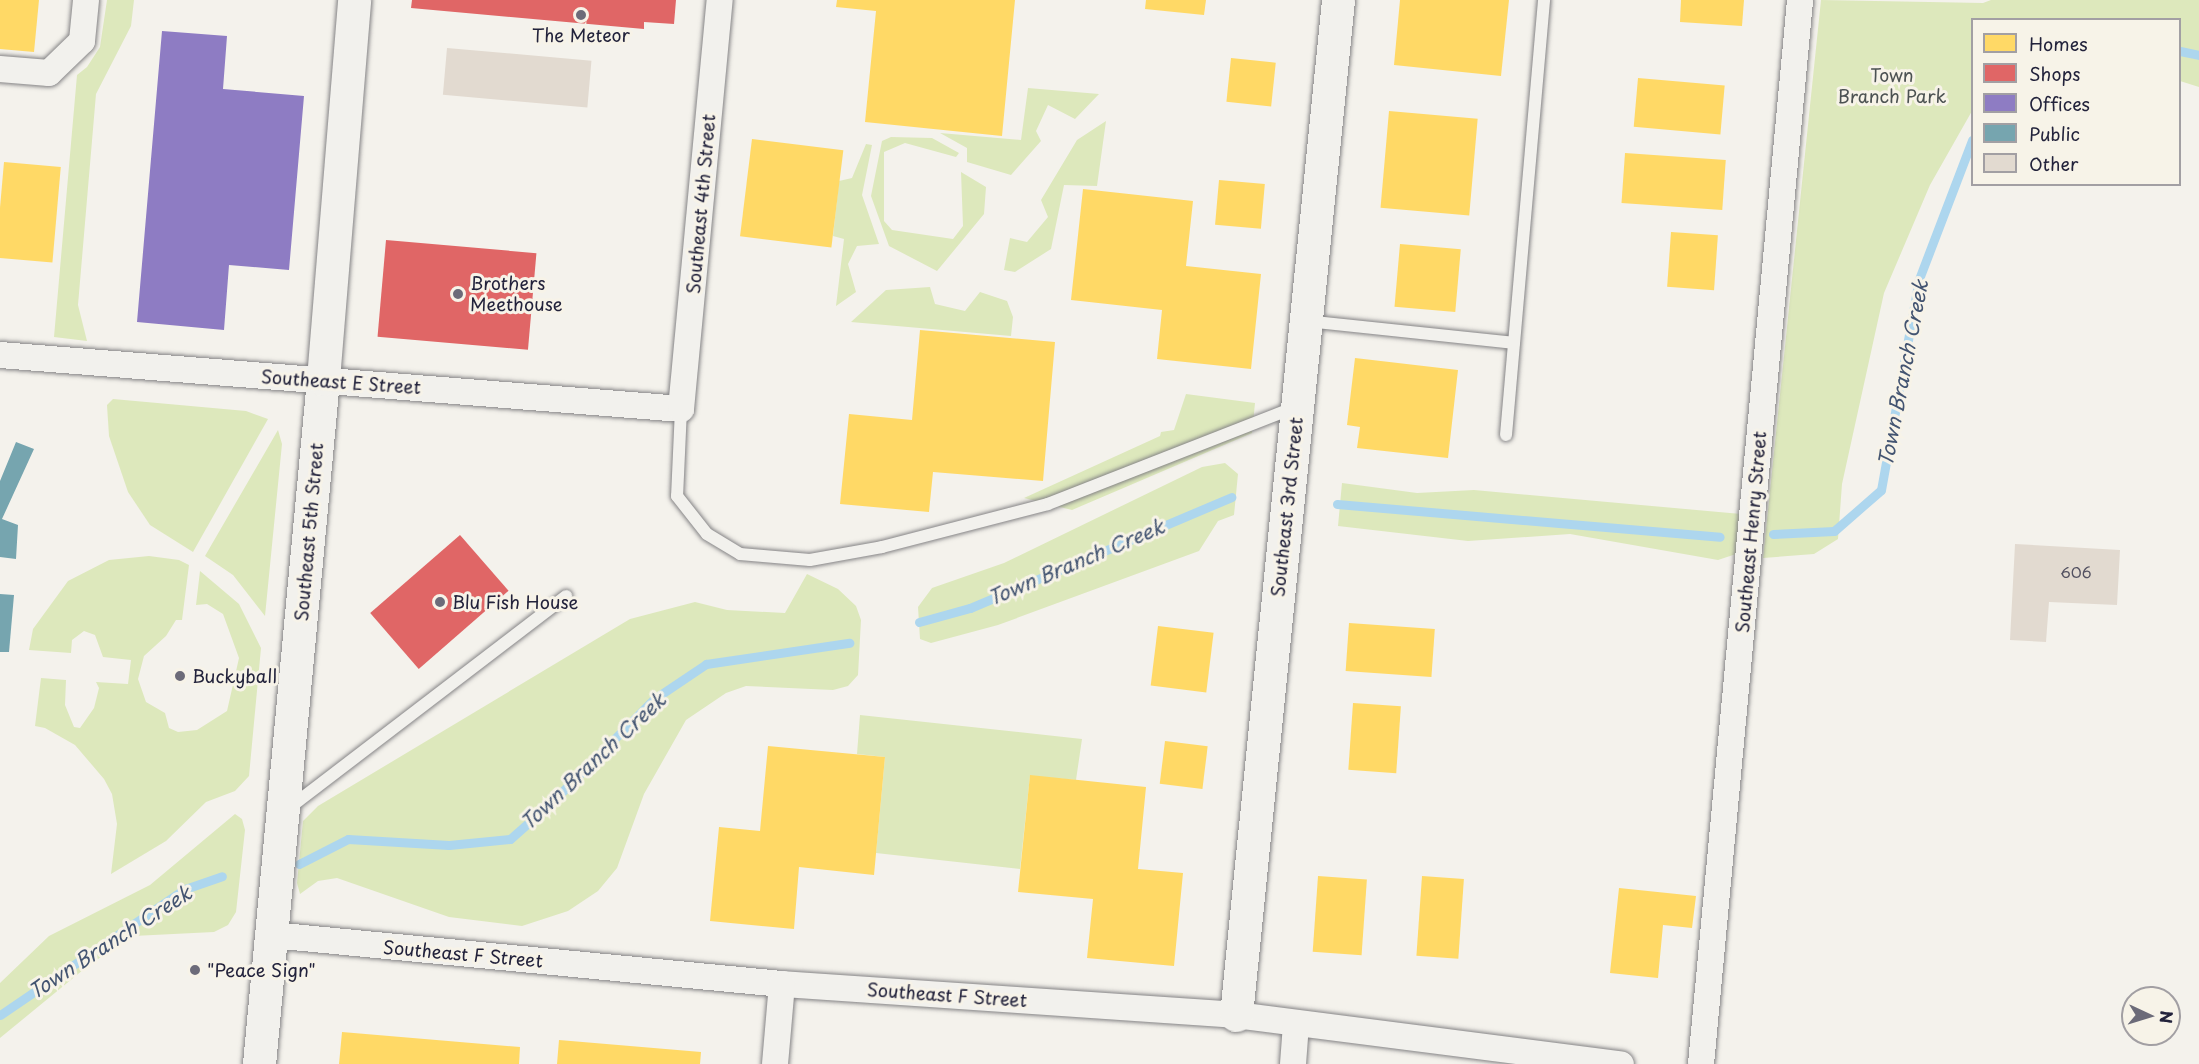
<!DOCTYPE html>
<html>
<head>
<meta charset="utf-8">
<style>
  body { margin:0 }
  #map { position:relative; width:2199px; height:1064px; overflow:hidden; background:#f4f2ec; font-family:"Playpen Sans",sans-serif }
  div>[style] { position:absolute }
  .green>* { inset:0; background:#dde8bc }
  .homes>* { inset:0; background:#ffd966; transform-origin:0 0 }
  .shops>* { inset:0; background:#e06666; transform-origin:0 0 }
  .offices>* { inset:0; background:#8e7cc3 }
  .public>* { inset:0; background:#76a5af }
  .stream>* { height:9px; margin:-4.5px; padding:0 4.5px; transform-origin:4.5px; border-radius:4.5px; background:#add6ee }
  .building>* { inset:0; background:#e2dad0; transform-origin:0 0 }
  .roads { filter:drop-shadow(0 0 2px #858486) drop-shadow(0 0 2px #858486) }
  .lane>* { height:12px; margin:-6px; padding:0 6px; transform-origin:6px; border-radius:6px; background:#f2f1ed }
  .street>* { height:26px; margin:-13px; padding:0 13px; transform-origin:13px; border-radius:13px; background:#f2f1ed }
  .secondary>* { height:33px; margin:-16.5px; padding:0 16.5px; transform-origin:16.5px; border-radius:16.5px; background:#f2f1ed }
  .dots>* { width:16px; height:16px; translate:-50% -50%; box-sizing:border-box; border:3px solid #f7f3e8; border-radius:50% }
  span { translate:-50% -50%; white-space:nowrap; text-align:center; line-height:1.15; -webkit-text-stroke:6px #f7f3e8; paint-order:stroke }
  .number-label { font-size:15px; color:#535161 }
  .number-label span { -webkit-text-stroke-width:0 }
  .poi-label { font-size:18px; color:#22223b }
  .left { translate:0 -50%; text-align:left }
  .park-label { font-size:18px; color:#4c5252 }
  .street-label { font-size:18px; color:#22223b }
  .water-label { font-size:20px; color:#435471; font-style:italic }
  .legend { position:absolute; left:1971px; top:18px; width:210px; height:168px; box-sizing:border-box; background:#f7f3e8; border:2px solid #a29fa3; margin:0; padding:8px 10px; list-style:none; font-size:18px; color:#22223b }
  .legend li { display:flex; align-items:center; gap:12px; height:30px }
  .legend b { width:30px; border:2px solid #a29fa3 }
  .north { position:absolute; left:2121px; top:986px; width:60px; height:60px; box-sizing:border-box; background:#f7f3e8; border:2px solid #a29fa3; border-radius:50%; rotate:94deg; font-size:16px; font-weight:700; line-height:24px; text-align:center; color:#22223b }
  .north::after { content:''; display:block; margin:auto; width:21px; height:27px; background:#6c6b79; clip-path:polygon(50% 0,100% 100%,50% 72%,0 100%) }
</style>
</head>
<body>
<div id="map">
  <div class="green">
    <i style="clip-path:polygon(107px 0,134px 0,131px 26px,96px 94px,78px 305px,87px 341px,54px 337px,77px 75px,87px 67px,100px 47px)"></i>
    <i style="clip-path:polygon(1821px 0,1983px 3px,1991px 0,2199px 0,2199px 87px,2180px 81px,2180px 20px,1972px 20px,1972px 111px,1930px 185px,1884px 293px,1842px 484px,1838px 539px,1814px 554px,1763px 558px)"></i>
    <i style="clip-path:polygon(1028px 88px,1099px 94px,1075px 119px,1048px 105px,1036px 131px,1041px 141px,1011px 175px,967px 162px,967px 148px,940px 133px,1021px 140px)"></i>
    <i style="clip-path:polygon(1106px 121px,1097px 186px,1064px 185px,1051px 249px,1015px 272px,1004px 270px,1010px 238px,1027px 242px,1048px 217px,1041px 200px,1077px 140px)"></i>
    <i style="clip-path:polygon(891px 137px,932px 138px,959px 153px,956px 157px,905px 143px,884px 152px,884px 221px,892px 230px,953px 239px,963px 226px,961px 172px,986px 187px,984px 214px,937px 271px,889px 246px,871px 196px,882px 141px)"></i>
    <i style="clip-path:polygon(866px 144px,872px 145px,862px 195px,879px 244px,857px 246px,848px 264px,856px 292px,836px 306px,844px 239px,833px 236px,839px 181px,852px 178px)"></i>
    <i style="clip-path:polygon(930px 287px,935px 304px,965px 311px,980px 292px,1007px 301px,1013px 317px,1011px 336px,851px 322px,886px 290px)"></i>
    <i style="clip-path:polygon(1186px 394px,1255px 403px,1252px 433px,1072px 510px,1024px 498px,1160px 436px,1161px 432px,1174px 430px)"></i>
    <i style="clip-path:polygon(113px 399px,246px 411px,268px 419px,193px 552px,150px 525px,128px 492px,109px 436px,107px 405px)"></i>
    <i style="clip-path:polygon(278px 430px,282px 444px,265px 616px,233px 575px,205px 556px)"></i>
    <i style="clip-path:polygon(1225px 463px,1238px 474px,1234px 515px,1218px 521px,1199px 551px,998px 625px,931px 643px,920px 639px,918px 607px,932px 588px,1004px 563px,1202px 467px)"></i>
    <i style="clip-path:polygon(1342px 483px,1417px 493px,1474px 490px,1741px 514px,1739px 553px,1718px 560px,1570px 534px,1468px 541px,1338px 526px)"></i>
    <i style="clip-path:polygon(149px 556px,179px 560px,189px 565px,182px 620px,176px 620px,166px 636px,144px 656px,138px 679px,146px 702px,165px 713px,169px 728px,178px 732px,197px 730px,227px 711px,239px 658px,223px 614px,207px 604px,196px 605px,200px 571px,239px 604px,261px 648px,249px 776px,235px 791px,206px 802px,166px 841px,111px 874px,117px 824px,112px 794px,104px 779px,75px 745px,45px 728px,35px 726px,41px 678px,66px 680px,65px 705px,74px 727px,80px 728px,94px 708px,99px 688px,96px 682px,128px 684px,131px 660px,103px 657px,95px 635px,84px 631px,72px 640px,71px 653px,29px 650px,33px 629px,68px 581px,109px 560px)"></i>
    <i style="clip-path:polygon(807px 574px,838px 589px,856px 606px,861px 620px,858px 675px,848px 686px,833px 690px,746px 686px,726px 693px,686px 720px,644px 794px,617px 868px,598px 891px,568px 911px,522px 926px,449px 917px,337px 878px,318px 881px,300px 894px,297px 883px,303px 821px,318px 806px,630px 619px,695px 602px,727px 610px,785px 613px)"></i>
    <i style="clip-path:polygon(860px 715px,1082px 739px,1076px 780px,1030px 776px,1020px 869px,876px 853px,885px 757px,857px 754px)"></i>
    <i style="clip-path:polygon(235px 814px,242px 819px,245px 830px,236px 912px,228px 925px,214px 932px,133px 936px,89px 965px,0 1038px,0 983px,49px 936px,150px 885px)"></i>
  </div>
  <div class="homes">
    <i style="clip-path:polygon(0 0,39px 0,34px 52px,0 49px)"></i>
    <i style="clip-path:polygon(837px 0,1015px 0,1002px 136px,865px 122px,876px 11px,836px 7px)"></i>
    <i style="clip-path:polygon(1146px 0,1206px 0,1204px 15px,1145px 9px)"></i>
    <i style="clip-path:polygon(1400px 0,1509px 0,1501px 76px,1394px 65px)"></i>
    <i style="clip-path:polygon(1681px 0,1744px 0,1742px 26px,1680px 22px)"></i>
    <i style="left:1231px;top:58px;width:45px;height:44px;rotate:6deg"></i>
    <i style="left:1638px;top:78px;width:87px;height:49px;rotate:5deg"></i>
    <i style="left:1389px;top:111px;width:89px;height:97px;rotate:5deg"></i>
    <i style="left:752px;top:139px;width:92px;height:98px;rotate:7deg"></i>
    <i style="left:1625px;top:153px;width:101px;height:50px;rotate:4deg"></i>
    <i style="left:4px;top:162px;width:57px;height:96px;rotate:5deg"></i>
    <i style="left:1219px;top:180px;width:46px;height:45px;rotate:5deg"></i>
    <i style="clip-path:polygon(1083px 189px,1193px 201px,1186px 266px,1261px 274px,1251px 369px,1157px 359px,1162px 310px,1071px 300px)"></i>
    <i style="left:1671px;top:232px;width:47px;height:55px;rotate:4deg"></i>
    <i style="left:1400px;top:244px;width:61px;height:63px;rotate:5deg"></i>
    <i style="clip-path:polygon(920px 330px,1055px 342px,1043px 481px,933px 472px,929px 512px,840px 504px,849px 414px,912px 420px)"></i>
    <i style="clip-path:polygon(1355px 358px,1458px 370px,1448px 458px,1357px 448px,1360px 427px,1347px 425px)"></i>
    <i style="left:1349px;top:623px;width:86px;height:48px;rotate:4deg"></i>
    <i style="left:1158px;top:626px;width:56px;height:60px;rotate:7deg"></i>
    <i style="left:1353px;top:703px;width:48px;height:67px;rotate:4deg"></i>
    <i style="left:1165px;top:741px;width:43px;height:43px;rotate:7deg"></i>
    <i style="clip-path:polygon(768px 746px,885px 757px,874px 875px,799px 867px,794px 929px,710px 921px,719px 827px,760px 831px)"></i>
    <i style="clip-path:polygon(1030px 775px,1146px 787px,1138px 869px,1183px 873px,1174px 966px,1087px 958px,1093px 899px,1018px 892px)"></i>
    <i style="left:1318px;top:876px;width:49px;height:76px;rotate:4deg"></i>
    <i style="left:1422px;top:876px;width:42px;height:80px;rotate:4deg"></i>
    <i style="clip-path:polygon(1619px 888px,1696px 896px,1692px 928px,1663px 925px,1658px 978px,1610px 973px)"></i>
    <i style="clip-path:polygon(342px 1032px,520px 1047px,519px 1064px,339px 1064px)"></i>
    <i style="clip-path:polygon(559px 1040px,701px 1052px,700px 1064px,557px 1064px)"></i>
  </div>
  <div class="shops">
    <i style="clip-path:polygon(412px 0,676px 0,674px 24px,644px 22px,644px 29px,411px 8px)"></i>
    <i style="left:386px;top:240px;width:151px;height:97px;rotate:5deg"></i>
    <i style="left:460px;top:535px;width:74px;height:119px;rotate:49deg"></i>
  </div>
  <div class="offices">
    <i style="clip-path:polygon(162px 31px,227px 36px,223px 89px,304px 96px,289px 270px,229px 265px,224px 330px,137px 322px)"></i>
  </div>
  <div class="public">
    <i style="clip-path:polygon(16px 442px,34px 449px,2px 519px,18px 525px,16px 559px,0 557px,0 481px)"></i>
    <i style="clip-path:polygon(0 594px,14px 595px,9px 652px,0 652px)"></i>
  </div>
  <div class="stream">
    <i style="left:2180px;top:51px;width:19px;rotate:12deg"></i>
    <i style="left:1337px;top:504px;width:384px;rotate:4.9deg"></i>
    <i style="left:1773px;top:534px;width:61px;rotate:-2.8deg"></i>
    <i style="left:1834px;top:531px;width:62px;rotate:-41.1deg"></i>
    <i style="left:1881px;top:490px;width:214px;rotate:-79.8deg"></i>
    <i style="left:1919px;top:279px;width:149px;rotate:-69.1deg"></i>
    <i style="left:919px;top:622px;width:53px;rotate:-15.4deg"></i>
    <i style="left:970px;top:608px;width:284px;rotate:-23deg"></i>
    <i style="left:299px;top:864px;width:55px;rotate:-27deg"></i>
    <i style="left:348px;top:839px;width:101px;rotate:3.4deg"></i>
    <i style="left:449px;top:845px;width:61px;rotate:-5.6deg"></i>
    <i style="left:510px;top:839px;width:56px;rotate:-41.4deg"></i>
    <i style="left:552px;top:802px;width:145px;rotate:-45.3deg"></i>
    <i style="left:654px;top:699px;width:63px;rotate:-33.9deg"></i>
    <i style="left:706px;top:664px;width:145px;rotate:-8.4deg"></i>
    <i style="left:0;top:1015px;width:224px;rotate:-34.3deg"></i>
    <i style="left:185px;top:889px;width:39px;rotate:-19deg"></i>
  </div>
  <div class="building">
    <i style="left:447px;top:48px;width:145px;height:47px;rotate:5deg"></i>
    <i style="clip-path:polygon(2015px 544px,2120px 550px,2117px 605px,2049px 602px,2046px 642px,2010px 640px)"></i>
  </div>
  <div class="roads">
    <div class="lane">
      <i style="left:1306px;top:321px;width:209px;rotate:6deg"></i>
      <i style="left:681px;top:409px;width:87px;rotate:92.6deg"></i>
      <i style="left:677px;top:496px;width:48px;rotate:51.7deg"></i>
      <i style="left:707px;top:534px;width:39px;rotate:31deg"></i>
      <i style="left:740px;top:554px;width:70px;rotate:4.9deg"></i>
      <i style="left:810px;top:560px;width:73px;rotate:-10.2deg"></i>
      <i style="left:882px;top:547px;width:171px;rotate:-14.5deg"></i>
      <i style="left:1048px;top:504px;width:263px;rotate:-21.4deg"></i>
      <i style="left:1506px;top:435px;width:437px;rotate:-85deg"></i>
      <i style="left:289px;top:808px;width:349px;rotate:-37.4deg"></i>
    </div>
    <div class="street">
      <i style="left:0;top:69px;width:49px;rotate:4.7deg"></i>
      <i style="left:49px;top:73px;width:46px;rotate:-44.1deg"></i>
      <i style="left:82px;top:41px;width:41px;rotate:-84.4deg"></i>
      <i style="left:0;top:355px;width:683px;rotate:4.53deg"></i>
      <i style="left:681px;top:409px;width:411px;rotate:-84.6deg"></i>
      <i style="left:272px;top:935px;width:512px;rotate:5.49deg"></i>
      <i style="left:782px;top:984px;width:455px;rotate:3.9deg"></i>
      <i style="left:1236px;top:1015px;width:388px;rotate:7.3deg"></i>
      <i style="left:775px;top:1064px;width:80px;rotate:-85deg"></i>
      <i style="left:1293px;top:1064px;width:40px;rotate:-85.7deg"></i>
      <i style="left:1701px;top:1064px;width:1069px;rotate:-84.68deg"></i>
    </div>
    <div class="secondary">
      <i style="left:1236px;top:1015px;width:1020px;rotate:-84.26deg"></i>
      <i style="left:259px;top:1064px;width:688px;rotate:-84.66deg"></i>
      <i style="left:323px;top:379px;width:380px;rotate:-85.3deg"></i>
    </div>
  </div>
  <div class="dots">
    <i style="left:581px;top:15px;background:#6c6b79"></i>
    <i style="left:458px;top:294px;background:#6c6b79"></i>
    <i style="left:440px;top:602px;background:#6c6b79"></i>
    <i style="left:180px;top:676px;background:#6c6b79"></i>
    <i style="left:195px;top:970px;background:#6c6b79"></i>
  </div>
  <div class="number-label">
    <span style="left:2076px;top:572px">606</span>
  </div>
  <div class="poi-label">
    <span style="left:581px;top:35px">The Meteor</span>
    <span class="left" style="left:470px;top:294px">Brothers<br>Meethouse</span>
    <span class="left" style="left:452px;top:602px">Blu Fish House</span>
    <span class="left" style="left:192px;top:676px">Buckyball</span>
    <span class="left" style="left:207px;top:970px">"Peace Sign"</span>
  </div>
  <div class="park-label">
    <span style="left:1892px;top:86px">Town<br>Branch Park</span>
  </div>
  <div class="street-label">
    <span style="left:701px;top:204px;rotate:-85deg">Southeast 4th Street</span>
    <span style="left:341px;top:382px;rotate:4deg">Southeast E Street</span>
    <span style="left:1287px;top:507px;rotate:-84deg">Southeast 3rd Street</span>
    <span style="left:309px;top:532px;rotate:-85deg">Southeast 5th Street</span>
    <span style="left:1751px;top:532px;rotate:-85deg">Southeast Henry Street</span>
    <span style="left:463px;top:954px;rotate:5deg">Southeast F Street</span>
    <span style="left:947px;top:995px;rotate:4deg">Southeast F Street</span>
  </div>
  <div class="water-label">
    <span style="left:1903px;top:373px;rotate:-79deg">Town Branch Creek</span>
    <span style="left:1076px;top:562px;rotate:-23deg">Town Branch Creek</span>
    <span style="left:593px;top:761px;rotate:-43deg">Town Branch Creek</span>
    <span style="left:110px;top:942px;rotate:-33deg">Town Branch Creek</span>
  </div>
  <ul class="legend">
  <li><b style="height:16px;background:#ffd966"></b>Homes</li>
  <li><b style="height:16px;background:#e06666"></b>Shops</li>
  <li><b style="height:16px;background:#8e7cc3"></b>Offices</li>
  <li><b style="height:16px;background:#76a5af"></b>Public</li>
  <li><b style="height:16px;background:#e2dad0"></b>Other</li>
  </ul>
  <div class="north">N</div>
</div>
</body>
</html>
